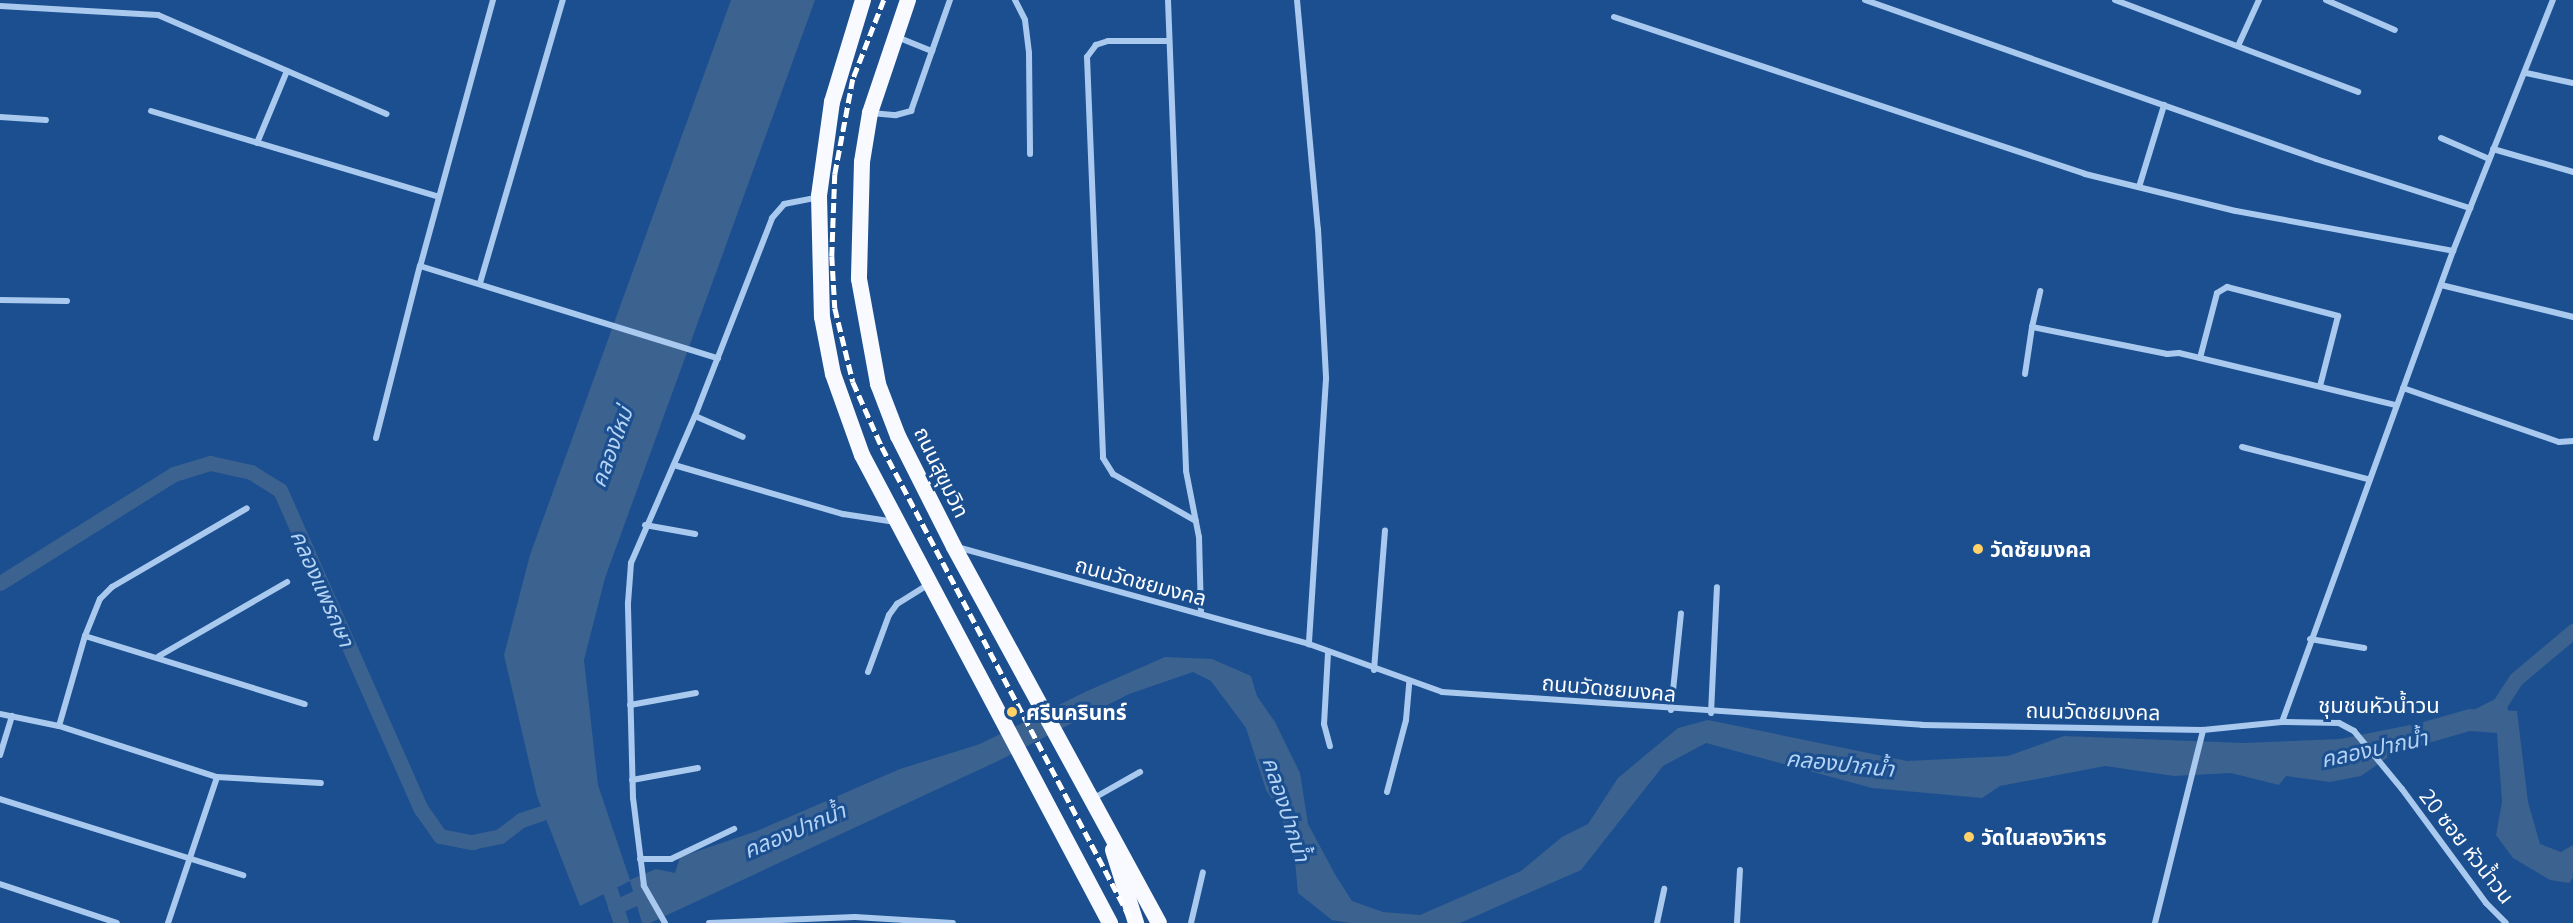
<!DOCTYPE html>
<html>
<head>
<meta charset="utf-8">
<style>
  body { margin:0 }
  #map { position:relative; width:2573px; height:923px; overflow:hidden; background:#1b4f8f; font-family:"Open Sans","Noto Sans Thai",sans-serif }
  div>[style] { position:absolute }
  .water>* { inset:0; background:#3c6290 }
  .canal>* { height:15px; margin:-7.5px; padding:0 7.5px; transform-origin:7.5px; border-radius:7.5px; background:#3c6290 }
  .minor>* { height:6px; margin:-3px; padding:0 3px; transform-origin:3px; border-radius:3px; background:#a9c9ee }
  .trunk>* { height:16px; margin:-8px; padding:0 8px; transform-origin:8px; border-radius:8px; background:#f8faff }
  .rail>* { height:4.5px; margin-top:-2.25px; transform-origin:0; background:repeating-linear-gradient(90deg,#fff 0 10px,transparent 0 14.5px) }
  .dots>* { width:16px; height:16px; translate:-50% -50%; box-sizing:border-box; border:3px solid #1b4f8f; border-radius:50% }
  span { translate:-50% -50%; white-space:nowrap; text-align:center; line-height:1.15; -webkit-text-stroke:6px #1b4f8f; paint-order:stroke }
  .street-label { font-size:21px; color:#fff }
  .poi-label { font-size:21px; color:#fff; font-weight:700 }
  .left { translate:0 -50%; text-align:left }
  .water-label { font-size:22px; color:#b5d3f5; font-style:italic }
  .neighbourhood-label { font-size:22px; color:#fff }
</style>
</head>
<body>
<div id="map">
  <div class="water">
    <i style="clip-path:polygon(731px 0,815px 0,605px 578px,584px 660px,598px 785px,630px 880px,656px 869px,675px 873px,680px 857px,757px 831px,900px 769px,980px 744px,1085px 692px,1165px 657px,1212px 659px,1251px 676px,1257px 696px,1275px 722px,1300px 773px,1308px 824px,1336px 876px,1352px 901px,1383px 912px,1420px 915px,1521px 871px,1562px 837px,1588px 824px,1618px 778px,1678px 728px,1708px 720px,1907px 761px,2008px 756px,2064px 736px,2243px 743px,2340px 739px,2420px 723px,2469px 709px,2517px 711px,2528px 802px,2540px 844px,2561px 852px,2573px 845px,2573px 878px,2569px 883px,2550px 880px,2513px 858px,2496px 835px,2502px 802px,2497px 733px,2470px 731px,2394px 753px,2361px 776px,2330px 782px,2286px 776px,2279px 785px,2231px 773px,2174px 776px,2105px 766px,2000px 786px,1982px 798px,1872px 788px,1706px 743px,1663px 766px,1581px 870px,1460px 923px,1350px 923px,1332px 920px,1298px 893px,1295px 861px,1279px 810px,1266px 790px,1246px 728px,1211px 681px,1193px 672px,1129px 694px,998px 761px,650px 923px,642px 923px,630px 881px,580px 906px,537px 796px,504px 655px,530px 555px)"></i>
  </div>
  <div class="canal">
    <i style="left:0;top:583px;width:205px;rotate:-32.1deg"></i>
    <i style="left:174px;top:474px;width:38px;rotate:-17deg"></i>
    <i style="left:210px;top:463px;width:42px;rotate:12.4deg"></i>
    <i style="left:251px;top:472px;width:34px;rotate:32deg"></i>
    <i style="left:280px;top:490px;width:349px;rotate:66.2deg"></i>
    <i style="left:421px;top:809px;width:33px;rotate:55deg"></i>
    <i style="left:440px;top:836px;width:33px;rotate:11deg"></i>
    <i style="left:472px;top:842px;width:29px;rotate:-12deg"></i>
    <i style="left:500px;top:836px;width:26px;rotate:-37deg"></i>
    <i style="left:521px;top:820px;width:22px;rotate:-18deg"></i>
    <i style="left:2499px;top:705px;width:31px;rotate:-57deg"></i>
    <i style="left:2516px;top:679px;width:75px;rotate:-40.1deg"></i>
    <i style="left:2471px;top:719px;width:31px;rotate:-27deg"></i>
    <i style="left:2499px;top:705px;width:23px;rotate:80deg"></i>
    <i style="left:604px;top:873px;width:53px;rotate:71.2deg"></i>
    <i style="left:615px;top:907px;width:42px;rotate:-24.1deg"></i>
  </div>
  <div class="minor">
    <i style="left:493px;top:0;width:276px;rotate:105.3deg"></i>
    <i style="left:420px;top:266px;width:312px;rotate:17.2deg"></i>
    <i style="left:1015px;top:0;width:22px;rotate:63deg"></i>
    <i style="left:1025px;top:20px;width:33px;rotate:83deg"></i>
    <i style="left:1029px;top:53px;width:101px;rotate:89.4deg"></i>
    <i style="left:1168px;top:0;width:471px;rotate:87.8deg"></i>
    <i style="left:1186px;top:471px;width:67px;rotate:78.9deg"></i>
    <i style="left:1199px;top:537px;width:77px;rotate:88.5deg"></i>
    <i style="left:1297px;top:0;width:230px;rotate:84.8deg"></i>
    <i style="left:1318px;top:229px;width:150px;rotate:86.9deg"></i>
    <i style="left:1326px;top:379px;width:266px;rotate:93.7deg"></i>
    <i style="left:1865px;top:0;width:478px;rotate:19.4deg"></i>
    <i style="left:2316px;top:159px;width:162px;rotate:17.7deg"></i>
    <i style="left:2115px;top:0;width:260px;rotate:20.7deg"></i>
    <i style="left:2326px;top:0;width:75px;rotate:23.5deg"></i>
    <i style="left:0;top:6px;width:158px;rotate:3.3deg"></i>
    <i style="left:158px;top:15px;width:249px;rotate:23.4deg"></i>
    <i style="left:1614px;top:17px;width:496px;rotate:18.4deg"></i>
    <i style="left:2085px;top:174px;width:155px;rotate:13.8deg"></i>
    <i style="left:2236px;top:211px;width:221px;rotate:10.4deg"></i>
    <i style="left:897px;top:37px;width:38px;rotate:22deg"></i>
    <i style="left:932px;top:51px;width:54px;rotate:-70.6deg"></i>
    <i style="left:1169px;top:41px;width:61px;rotate:180deg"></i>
    <i style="left:1108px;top:41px;width:13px;rotate:162deg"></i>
    <i style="left:1096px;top:45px;width:15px;rotate:127deg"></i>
    <i style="left:1087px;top:57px;width:401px;rotate:87.7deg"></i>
    <i style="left:1103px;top:458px;width:19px;rotate:58deg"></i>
    <i style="left:1113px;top:474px;width:95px;rotate:29.5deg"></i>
    <i style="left:2238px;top:46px;width:51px;rotate:-65.5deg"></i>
    <i style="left:2526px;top:73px;width:48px;rotate:12deg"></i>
    <i style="left:151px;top:111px;width:298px;rotate:16.6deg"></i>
    <i style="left:871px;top:113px;width:25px;rotate:5deg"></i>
    <i style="left:896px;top:115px;width:16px;rotate:-15deg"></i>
    <i style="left:911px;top:111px;width:64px;rotate:-70.7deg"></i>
    <i style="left:0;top:117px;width:46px;rotate:3.7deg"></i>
    <i style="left:2441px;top:138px;width:52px;rotate:23.6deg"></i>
    <i style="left:257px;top:143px;width:78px;rotate:-67.4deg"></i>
    <i style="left:2493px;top:149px;width:83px;rotate:16deg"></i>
    <i style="left:2139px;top:187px;width:86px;rotate:-73deg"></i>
    <i style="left:480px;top:283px;width:295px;rotate:-73.7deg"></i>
    <i style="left:2441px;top:285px;width:136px;rotate:13.6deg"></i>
    <i style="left:0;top:300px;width:67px;rotate:0.9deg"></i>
    <i style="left:2032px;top:327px;width:37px;rotate:-77deg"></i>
    <i style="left:2200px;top:358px;width:67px;rotate:-75.3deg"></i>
    <i style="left:2217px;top:293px;width:12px;rotate:-31deg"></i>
    <i style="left:2227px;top:287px;width:115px;rotate:14.6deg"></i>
    <i style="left:2338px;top:316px;width:72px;rotate:104.4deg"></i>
    <i style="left:2025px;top:374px;width:48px;rotate:-81.5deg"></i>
    <i style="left:2032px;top:327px;width:138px;rotate:11.3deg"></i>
    <i style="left:2167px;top:354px;width:12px;rotate:-5deg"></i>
    <i style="left:2179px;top:353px;width:223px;rotate:13.5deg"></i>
    <i style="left:2403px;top:388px;width:165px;rotate:19.1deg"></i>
    <i style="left:2559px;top:442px;width:14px;rotate:-4deg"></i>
    <i style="left:695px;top:416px;width:52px;rotate:23.6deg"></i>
    <i style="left:376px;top:438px;width:178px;rotate:-75.7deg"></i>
    <i style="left:2242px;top:447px;width:130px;rotate:14.3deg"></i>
    <i style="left:674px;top:465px;width:176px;rotate:16.2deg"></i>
    <i style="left:843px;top:514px;width:53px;rotate:8.7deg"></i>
    <i style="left:645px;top:525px;width:51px;rotate:10.2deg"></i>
    <i style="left:957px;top:547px;width:365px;rotate:15.4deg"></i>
    <i style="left:1309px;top:644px;width:141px;rotate:19.8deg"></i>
    <i style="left:1442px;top:692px;width:481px;rotate:3.9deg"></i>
    <i style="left:1922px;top:725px;width:281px;rotate:1deg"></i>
    <i style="left:2203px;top:730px;width:79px;rotate:-5.8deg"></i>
    <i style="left:2282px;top:722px;width:57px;rotate:1deg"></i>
    <i style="left:2339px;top:723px;width:17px;rotate:28deg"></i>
    <i style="left:2354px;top:731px;width:75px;rotate:50.4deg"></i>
    <i style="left:2402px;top:789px;width:142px;rotate:53.6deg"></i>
    <i style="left:2486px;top:903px;width:28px;rotate:45deg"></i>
    <i style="left:85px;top:636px;width:230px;rotate:17.2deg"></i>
    <i style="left:2310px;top:639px;width:55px;rotate:9.5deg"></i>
    <i style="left:1328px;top:653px;width:71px;rotate:93.2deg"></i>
    <i style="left:1324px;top:724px;width:23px;rotate:75deg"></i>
    <i style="left:159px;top:656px;width:148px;rotate:-30deg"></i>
    <i style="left:1374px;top:670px;width:140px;rotate:-85.5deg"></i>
    <i style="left:868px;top:672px;width:61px;rotate:-69.8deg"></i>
    <i style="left:889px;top:615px;width:14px;rotate:-54deg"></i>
    <i style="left:897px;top:604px;width:39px;rotate:-32deg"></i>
    <i style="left:630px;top:705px;width:67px;rotate:-10.3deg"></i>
    <i style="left:1671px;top:710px;width:97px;rotate:-84.1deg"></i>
    <i style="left:1711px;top:713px;width:126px;rotate:-87.3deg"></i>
    <i style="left:0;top:714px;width:60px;rotate:11.5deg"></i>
    <i style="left:59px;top:726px;width:166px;rotate:17.9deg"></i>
    <i style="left:217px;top:777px;width:104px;rotate:3.3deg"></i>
    <i style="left:2282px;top:722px;width:501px;rotate:-70.05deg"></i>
    <i style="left:2453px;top:251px;width:270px;rotate:-68.3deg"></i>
    <i style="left:59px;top:726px;width:94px;rotate:-73.9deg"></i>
    <i style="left:85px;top:636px;width:40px;rotate:-68deg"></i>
    <i style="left:100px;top:599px;width:17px;rotate:-45deg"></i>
    <i style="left:112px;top:587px;width:156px;rotate:-30.3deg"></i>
    <i style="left:0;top:755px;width:41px;rotate:-72.9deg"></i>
    <i style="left:632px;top:780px;width:67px;rotate:-10.3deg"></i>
    <i style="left:1387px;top:792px;width:74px;rotate:-75.2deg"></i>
    <i style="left:1406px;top:720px;width:38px;rotate:-85deg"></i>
    <i style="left:1094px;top:798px;width:53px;rotate:-29.5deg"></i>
    <i style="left:0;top:799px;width:255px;rotate:17.4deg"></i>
    <i style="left:640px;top:859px;width:31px"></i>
    <i style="left:671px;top:859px;width:70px;rotate:-25.5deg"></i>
    <i style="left:0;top:884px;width:123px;rotate:18.4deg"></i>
    <i style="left:168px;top:923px;width:154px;rotate:-71.4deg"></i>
    <i style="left:665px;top:923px;width:43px;rotate:-119.6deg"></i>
    <i style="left:644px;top:886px;width:89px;rotate:-97.1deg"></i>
    <i style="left:633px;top:798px;width:195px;rotate:-91.5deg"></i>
    <i style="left:628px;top:603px;width:40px;rotate:-85.7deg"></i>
    <i style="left:631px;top:563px;width:160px;rotate:-66.5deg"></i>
    <i style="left:695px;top:416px;width:212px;rotate:-68.7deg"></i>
    <i style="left:772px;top:218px;width:18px;rotate:-49deg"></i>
    <i style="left:784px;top:204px;width:36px;rotate:-11deg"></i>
    <i style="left:709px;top:923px;width:146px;rotate:-2.4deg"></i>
    <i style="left:855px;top:917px;width:98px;rotate:3.5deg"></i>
    <i style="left:1191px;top:923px;width:52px;rotate:-76.8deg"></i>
    <i style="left:1657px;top:923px;width:35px;rotate:-78deg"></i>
    <i style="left:1737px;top:923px;width:53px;rotate:-86.8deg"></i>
    <i style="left:2155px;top:923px;width:199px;rotate:-76deg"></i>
  </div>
  <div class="trunk">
    <i style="left:863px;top:0;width:107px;rotate:106.9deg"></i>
    <i style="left:832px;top:102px;width:95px;rotate:97.9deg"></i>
    <i style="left:819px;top:196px;width:121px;rotate:88.6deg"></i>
    <i style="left:822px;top:317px;width:58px;rotate:79.1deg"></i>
    <i style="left:833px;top:374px;width:86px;rotate:70.3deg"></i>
    <i style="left:862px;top:455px;width:530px;rotate:62.08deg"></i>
    <i style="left:908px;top:0;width:119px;rotate:108.6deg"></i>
    <i style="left:870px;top:113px;width:50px;rotate:99.3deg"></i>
    <i style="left:862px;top:162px;width:117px;rotate:91.5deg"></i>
    <i style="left:859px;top:279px;width:107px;rotate:79.7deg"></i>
    <i style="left:878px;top:384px;width:56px;rotate:69deg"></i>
    <i style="left:898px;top:436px;width:124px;rotate:63.2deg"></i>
    <i style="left:954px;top:547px;width:428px;rotate:61.4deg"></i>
    <i style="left:1113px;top:850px;width:77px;rotate:72.5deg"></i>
  </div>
  <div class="rail">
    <i style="left:884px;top:0;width:85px;rotate:111.4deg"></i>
    <i style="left:853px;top:79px;width:97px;rotate:100.7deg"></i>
    <i style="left:835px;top:174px;width:82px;rotate:92.1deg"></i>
    <i style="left:832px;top:256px;width:52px;rotate:86.7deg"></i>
    <i style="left:835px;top:308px;width:76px;rotate:76.3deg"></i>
    <i style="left:853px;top:382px;width:71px;rotate:66deg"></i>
    <i style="left:882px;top:447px;width:538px;rotate:62.2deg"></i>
  </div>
  <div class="dots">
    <i style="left:1978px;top:549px;background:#ffd166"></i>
    <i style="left:1012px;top:712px;background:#ffd166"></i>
    <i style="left:1969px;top:837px;background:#ffd166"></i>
  </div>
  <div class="street-label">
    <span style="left:942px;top:472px;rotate:64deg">ถนนสุขุมวิท</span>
    <span style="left:1141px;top:581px;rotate:15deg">ถนนวัดชยมงคล</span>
    <span style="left:1609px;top:688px;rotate:5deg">ถนนวัดชยมงคล</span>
    <span style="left:2093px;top:711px;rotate:1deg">ถนนวัดชยมงคล</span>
    <span style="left:2467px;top:846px;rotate:52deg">20 ซอย หัวน้ำวน</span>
  </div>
  <div class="poi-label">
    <span class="left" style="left:1990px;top:549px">วัดชัยมงคล</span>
    <span class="left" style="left:1026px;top:712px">ศรีนครินทร์</span>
    <span class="left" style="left:1981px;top:837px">วัดในสองวิหาร</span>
  </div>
  <div class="water-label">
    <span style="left:611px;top:447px;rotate:-70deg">คลองใหม่</span>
    <span style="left:323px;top:588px;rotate:66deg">คลองแพรกษา</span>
    <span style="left:2374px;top:748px;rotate:-12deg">คลองปากน้ำ</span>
    <span style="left:1840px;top:763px;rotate:6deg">คลองปากน้ำ</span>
    <span style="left:1287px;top:809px;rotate:72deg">คลองปากน้ำ</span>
    <span style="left:794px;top:830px;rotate:-23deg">คลองปากน้ำ</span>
  </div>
  <div class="neighbourhood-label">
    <span style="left:2379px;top:705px">ชุมชนหัวน้ำวน</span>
  </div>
</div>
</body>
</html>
